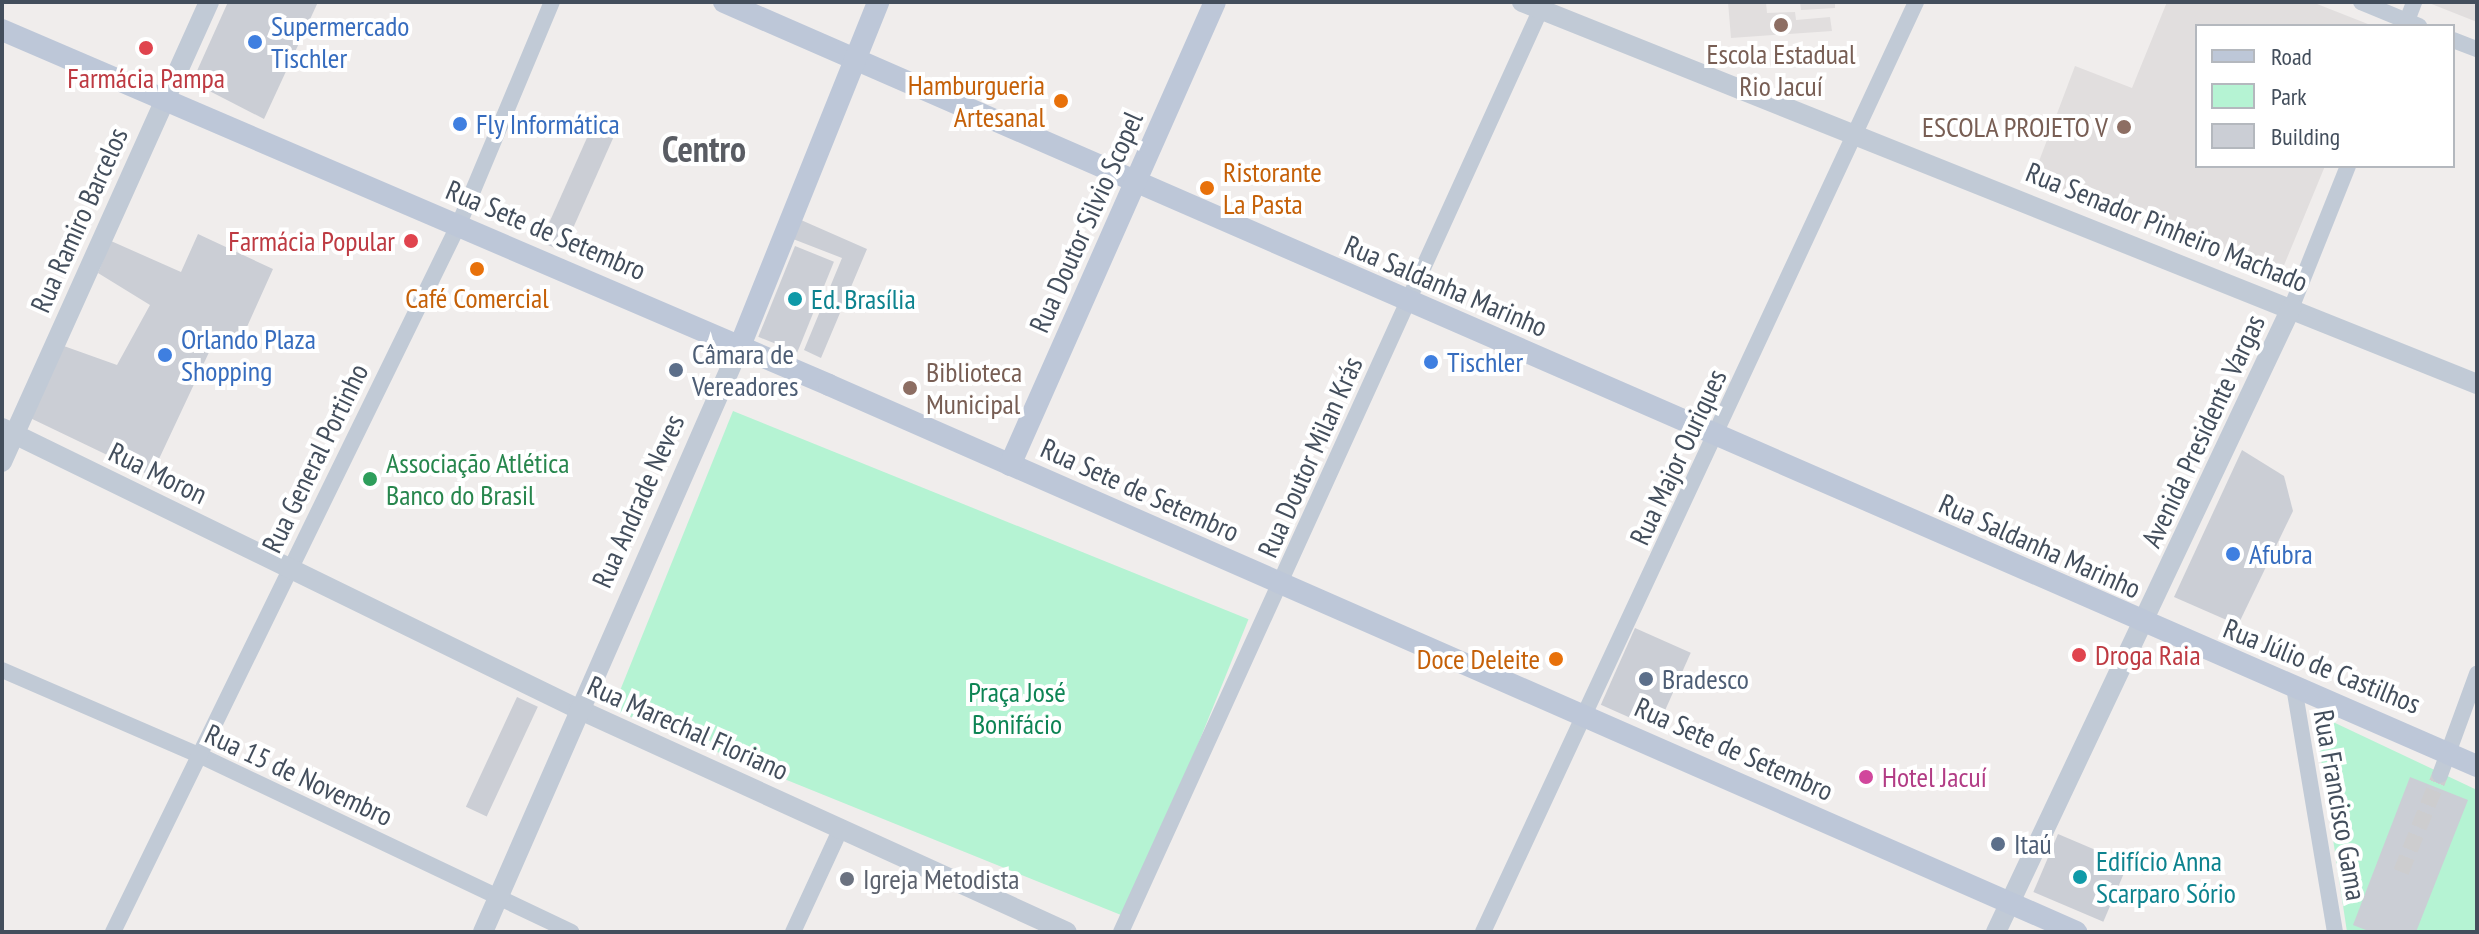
<!DOCTYPE html>
<html>
<head>
<meta charset="utf-8">
<style>
  body { margin:0 }
  #map { position:relative; width:2479px; height:934px; overflow:hidden; background:#f0edec; font-family:"PT Sans Narrow",sans-serif }
  div>[style] { position:absolute }
  .education>* { inset:0; background:#e1dede }
  .green>* { inset:0; background:#b5f3d3; transform-origin:0 0 }
  .building>* { inset:0; background:#cbced5; transform-origin:0 0 }
  .minor-tunnel>* { height:16px; margin-top:-8px; transform-origin:0; background:repeating-linear-gradient(90deg,#cdcdcf 0 16px,transparent 0 24px) }
  .minor>* { height:16px; margin:-8px; padding:0 8px; transform-origin:8px; border-radius:8px; background:#c1cad6 }
  .tertiary>* { height:20px; margin:-10px; padding:0 10px; transform-origin:10px; border-radius:10px; background:#c1cad6 }
  .secondary>* { height:22px; margin:-11px; padding:0 11px; transform-origin:11px; border-radius:11px; background:#bdc7d8 }
  .dots>* { width:22px; height:22px; translate:-50% -50%; box-sizing:border-box; border:4px solid #fff; border-radius:50% }
  span { translate:-50% -50%; white-space:nowrap; text-align:center; line-height:1.15; -webkit-text-stroke:8px #fff; paint-order:stroke }
  .shop-label { font-size:28px; color:#366cbe }
  .left { translate:0 -50%; text-align:left }
  .education-label { font-size:28px; color:#785e54 }
  .right { translate:-100% -50%; text-align:right }
  .health-label { font-size:28px; color:#be3a42 }
  .food-label { font-size:28px; color:#c56008 }
  .street-label { font-size:28px; color:#434e5c }
  .culture-label { font-size:28px; color:#0d838f }
  .service-label { font-size:28px; color:#4e5e75 }
  .leisure-label { font-size:28px; color:#27864d }
  .park-label { font-size:28px; color:#0d8454 }
  .hotel-label { font-size:28px; color:#b23c85 }
  .worship-label { font-size:28px; color:#5b616d }
  .district-label { font-size:36px; color:#595c63; font-weight:700 }
  .frame { position:absolute; inset:0; border:4px solid #434e5c; pointer-events:none }
  .legend { position:absolute; left:2195px; top:24px; width:260px; height:144px; box-sizing:border-box; background:#fff; border:2px solid #b4b8be; margin:0; padding:10px 14px; list-style:none; font-size:24px; color:#434e5c }
  .legend li { display:flex; align-items:center; gap:16px; height:40px }
  .legend b { width:40px; border:2px solid #b4b8be }
</style>
</head>
<body>
<div id="map">
  <div class="education">
    <i style="clip-path:polygon(1728px 2px,1766px 2px,1767px 13px,1795px 12px,1796px 20px,1830px 17px,1832px 31px,1731px 38px)"></i>
    <i style="clip-path:polygon(1800px 2px,1835px 2px,1835px 8px,1801px 10px)"></i>
    <i style="clip-path:polygon(2167px 2px,2312px 2px,2373px 26px,2197px 26px,2197px 166px,2325px 166px,2280px 275px,2033px 177px,2075px 66px,2132px 88px)"></i>
    <i style="clip-path:polygon(2477px 2px,2477px 22px,2429px 3px,2430px 2px)"></i>
  </div>
  <div class="green">
    <i style="left:733px;top:411px;width:556px;height:322px;rotate:22deg"></i>
    <i style="clip-path:polygon(2314px 713px,2477px 790px,2477px 932px,2347px 932px)"></i>
  </div>
  <div class="building">
    <i style="clip-path:polygon(228px 2px,318px 2px,264px 119px,192px 82px)"></i>
    <i style="left:594px;top:122px;width:24px;height:131px;rotate:24deg"></i>
    <i style="clip-path:polygon(801px 220px,867px 249px,821px 358px,804px 350px,842px 258px,793px 239px)"></i>
    <i style="clip-path:polygon(198px 234px,273px 269px,242px 338px,219px 331px,151px 476px,26px 416px,61px 345px,117px 365px,150px 305px,98px 273px,111px 241px,181px 272px)"></i>
    <i style="left:795px;top:246px;width:42px;height:98px;rotate:22deg"></i>
    <i style="clip-path:polygon(2242px 450px,2284px 476px,2293px 511px,2238px 625px,2174px 597px)"></i>
    <i style="left:1635px;top:628px;width:61px;height:84px;rotate:24deg"></i>
    <i style="left:517px;top:697px;width:23px;height:121px;rotate:25deg"></i>
    <i style="clip-path:polygon(2410px 777px,2468px 800px,2416px 932px,2371px 932px,2353px 925px)"></i>
    <i style="left:2058px;top:834px;width:76px;height:63px;rotate:23deg"></i>
  </div>
  <div class="minor-tunnel">
    <i style="left:2401px;top:872px;width:105px;rotate:-68.1deg"></i>
  </div>
  <div class="minor">
    <i style="left:2361px;top:2px;width:63px;rotate:22.5deg"></i>
    <i style="left:2405px;top:26px;width:26px;rotate:-69deg"></i>
    <i style="left:2453px;top:40px;width:26px;rotate:21deg"></i>
    <i style="left:2292px;top:306px;width:151px;rotate:-68.2deg"></i>
    <i style="left:2px;top:670px;width:217px;rotate:23.4deg"></i>
    <i style="left:201px;top:756px;width:410px;rotate:25.4deg"></i>
    <i style="left:2294px;top:687px;width:248px;rotate:80.5deg"></i>
    <i style="left:2440px;top:775px;width:108px;rotate:-69.9deg"></i>
    <i style="left:113px;top:932px;width:788px;rotate:-63.96deg"></i>
    <i style="left:459px;top:224px;width:241px;rotate:-67.3deg"></i>
    <i style="left:793px;top:932px;width:115px;rotate:-65.2deg"></i>
    <i style="left:1121px;top:932px;width:1022px;rotate:-65.54deg"></i>
    <i style="left:1483px;top:932px;width:1026px;rotate:-65.03deg"></i>
  </div>
  <div class="tertiary">
    <i style="left:1522px;top:2px;width:1029px;rotate:21.8deg"></i>
    <i style="left:2px;top:428px;width:641px;rotate:26.01deg"></i>
    <i style="left:578px;top:709px;width:537px;rotate:24.51deg"></i>
    <i style="left:2px;top:462px;width:504px;rotate:-65.77deg"></i>
    <i style="left:483px;top:932px;width:640px;rotate:-66.32deg"></i>
    <i style="left:1996px;top:932px;width:692px;rotate:-64.69deg"></i>
  </div>
  <div class="secondary">
    <i style="left:724px;top:2px;width:1912px;rotate:23.55deg"></i>
    <i style="left:2px;top:30px;width:900px;rotate:23.23deg"></i>
    <i style="left:829px;top:385px;width:1362px;rotate:23.68deg"></i>
    <i style="left:740px;top:346px;width:371px;rotate:-68.1deg"></i>
    <i style="left:1010px;top:465px;width:506px;rotate:-66.12deg"></i>
  </div>
  <div class="dots">
    <i style="left:1781px;top:25px;background:#8d6e63"></i>
    <i style="left:255px;top:42px;background:#3f7fe0"></i>
    <i style="left:146px;top:48px;background:#e0444e"></i>
    <i style="left:1061px;top:101px;background:#e8710a"></i>
    <i style="left:460px;top:124px;background:#3f7fe0"></i>
    <i style="left:2124px;top:127px;background:#8d6e63"></i>
    <i style="left:1207px;top:188px;background:#e8710a"></i>
    <i style="left:411px;top:241px;background:#e0444e"></i>
    <i style="left:477px;top:269px;background:#e8710a"></i>
    <i style="left:795px;top:299px;background:#0f9aa8"></i>
    <i style="left:165px;top:355px;background:#3f7fe0"></i>
    <i style="left:1431px;top:362px;background:#3f7fe0"></i>
    <i style="left:676px;top:370px;background:#5c6f8a"></i>
    <i style="left:910px;top:388px;background:#8d6e63"></i>
    <i style="left:370px;top:479px;background:#2e9e5b"></i>
    <i style="left:2233px;top:554px;background:#3f7fe0"></i>
    <i style="left:2079px;top:655px;background:#e0444e"></i>
    <i style="left:1556px;top:659px;background:#e8710a"></i>
    <i style="left:1646px;top:679px;background:#5c6f8a"></i>
    <i style="left:1866px;top:777px;background:#d1479c"></i>
    <i style="left:1998px;top:844px;background:#5c6f8a"></i>
    <i style="left:2080px;top:877px;background:#0f9aa8"></i>
    <i style="left:847px;top:879px;background:#6b7280"></i>
  </div>
  <div class="shop-label">
    <span class="left" style="left:271px;top:42px">Supermercado<br>Tischler</span>
    <span class="left" style="left:476px;top:124px">Fly Informática</span>
    <span class="left" style="left:181px;top:355px">Orlando Plaza<br>Shopping</span>
    <span class="left" style="left:1447px;top:362px">Tischler</span>
    <span class="left" style="left:2249px;top:554px">Afubra</span>
  </div>
  <div class="education-label">
    <span style="left:1781px;top:70px">Escola Estadual<br>Rio Jacuí</span>
    <span class="right" style="left:2108px;top:127px">ESCOLA PROJETO V</span>
    <span class="left" style="left:926px;top:388px">Biblioteca<br>Municipal</span>
  </div>
  <div class="health-label">
    <span style="left:146px;top:78px">Farmácia Pampa</span>
    <span class="right" style="left:395px;top:241px">Farmácia Popular</span>
    <span class="left" style="left:2095px;top:655px">Droga Raia</span>
  </div>
  <div class="food-label">
    <span class="right" style="left:1045px;top:101px">Hamburgueria<br>Artesanal</span>
    <span class="left" style="left:1223px;top:188px">Ristorante<br>La Pasta</span>
    <span style="left:477px;top:298px">Café Comercial</span>
    <span class="right" style="left:1540px;top:659px">Doce Deleite</span>
  </div>
  <div class="street-label">
    <span style="left:79px;top:220px;rotate:-66deg">Rua Ramiro Barcelos</span>
    <span style="left:1086px;top:222px;rotate:-66deg">Rua Doutor Silvio Scopel</span>
    <span style="left:2167px;top:227px;rotate:22deg">Rua Senador Pinheiro Machado</span>
    <span style="left:546px;top:230px;rotate:23deg">Rua Sete de Setembro</span>
    <span style="left:1446px;top:286px;rotate:23deg">Rua Saldanha Marinho</span>
    <span style="left:2203px;top:431px;rotate:-65deg">Avenida Presidente Vargas</span>
    <span style="left:1310px;top:457px;rotate:-66deg">Rua Doutor Milan Krás</span>
    <span style="left:1678px;top:457px;rotate:-65deg">Rua Major Ouriques</span>
    <span style="left:315px;top:458px;rotate:-64deg">Rua General Portinho</span>
    <span style="left:158px;top:473px;rotate:26deg">Rua Moron</span>
    <span style="left:1140px;top:490px;rotate:24deg">Rua Sete de Setembro</span>
    <span style="left:638px;top:501px;rotate:-66deg">Rua Andrade Neves</span>
    <span style="left:2040px;top:546px;rotate:24deg">Rua Saldanha Marinho</span>
    <span style="left:2322px;top:666px;rotate:22deg">Rua Júlio de Castilhos</span>
    <span style="left:688px;top:728px;rotate:24deg">Rua Marechal Floriano</span>
    <span style="left:1734px;top:749px;rotate:24deg">Rua Sete de Setembro</span>
    <span style="left:299px;top:775px;rotate:25deg">Rua 15 de Novembro</span>
    <span style="left:2340px;top:805px;rotate:80deg">Rua Francisco Gama</span>
  </div>
  <div class="culture-label">
    <span class="left" style="left:811px;top:299px">Ed. Brasília</span>
    <span class="left" style="left:2096px;top:877px">Edifício Anna<br>Scarparo Sório</span>
  </div>
  <div class="service-label">
    <span class="left" style="left:692px;top:370px">Câmara de<br>Vereadores</span>
    <span class="left" style="left:1662px;top:679px">Bradesco</span>
    <span class="left" style="left:2014px;top:844px">Itaú</span>
  </div>
  <div class="leisure-label">
    <span class="left" style="left:386px;top:479px">Associação Atlética<br>Banco do Brasil</span>
  </div>
  <div class="park-label">
    <span style="left:1017px;top:708px">Praça José<br>Bonifácio</span>
  </div>
  <div class="hotel-label">
    <span class="left" style="left:1882px;top:777px">Hotel Jacuí</span>
  </div>
  <div class="worship-label">
    <span class="left" style="left:863px;top:879px">Igreja Metodista</span>
  </div>
  <div class="district-label">
    <span style="left:704px;top:149px">Centro</span>
  </div>
  <div class="frame"></div>
  <ul class="legend">
  <li><b style="height:10px;background:#bdc7d8"></b>Road</li>
  <li><b style="height:22px;background:#b5f3d3"></b>Park</li>
  <li><b style="height:22px;background:#cbced5"></b>Building</li>
  </ul>
</div>
</body>
</html>
